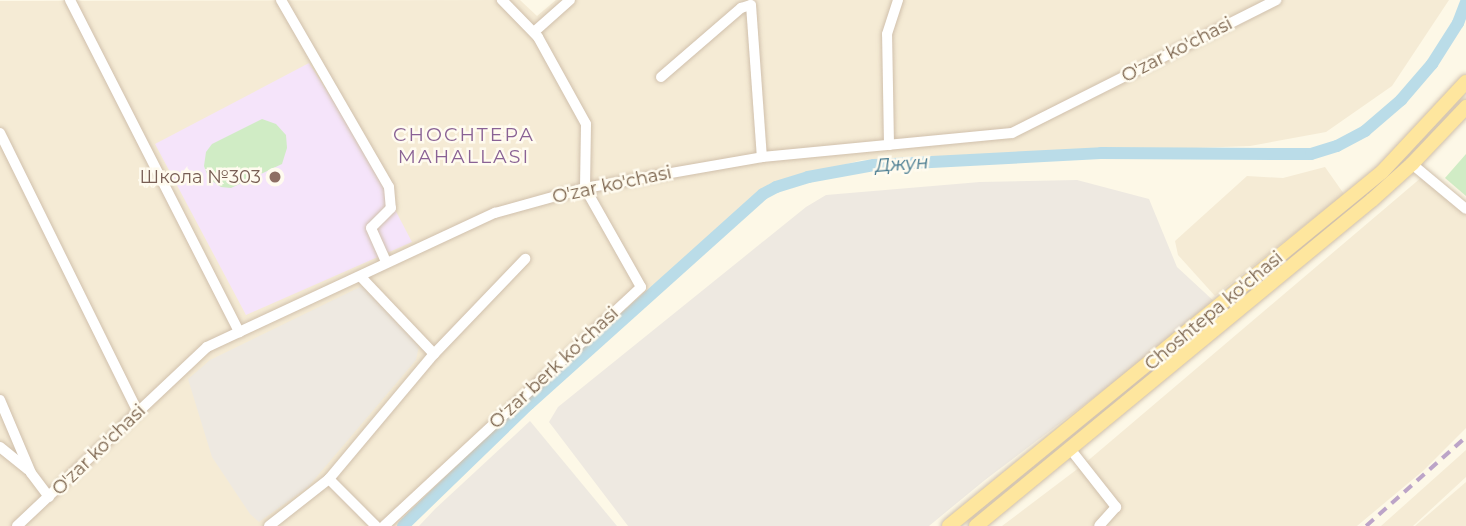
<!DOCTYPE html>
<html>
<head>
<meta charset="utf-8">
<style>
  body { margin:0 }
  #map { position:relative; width:1466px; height:526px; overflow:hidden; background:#fdf8e7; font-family:Montserrat,sans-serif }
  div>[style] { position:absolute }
  .residential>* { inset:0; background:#f5ebd5 }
  .industrial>* { inset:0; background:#eee9e1 }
  .education>* { inset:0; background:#f5e4fa }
  .green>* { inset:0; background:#d0ecc5 }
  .canal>* { height:12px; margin:-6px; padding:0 6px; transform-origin:6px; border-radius:6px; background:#badce8 }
  .roads { filter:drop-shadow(0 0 2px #d0c0ac) drop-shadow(0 0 2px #d0c0ac) }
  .minor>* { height:10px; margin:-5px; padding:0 5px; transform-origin:5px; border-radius:5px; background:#fff }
  .primary>* { height:14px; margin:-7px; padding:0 7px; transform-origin:7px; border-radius:7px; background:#fee69e }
  .rail>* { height:3.5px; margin-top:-1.75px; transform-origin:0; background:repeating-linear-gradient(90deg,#bca4c8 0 10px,transparent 0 17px) }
  .dots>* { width:19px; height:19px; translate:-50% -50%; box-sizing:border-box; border:4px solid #fffbef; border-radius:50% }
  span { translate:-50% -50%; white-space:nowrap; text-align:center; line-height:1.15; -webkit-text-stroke:5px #fffbef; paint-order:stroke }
  .street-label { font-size:18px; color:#79614a }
  .education-label { font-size:18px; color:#785e54 }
  .right { translate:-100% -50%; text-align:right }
  .neighbourhood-label { font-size:19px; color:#8a6295; letter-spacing:2px }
  .water-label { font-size:19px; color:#42778d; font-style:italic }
</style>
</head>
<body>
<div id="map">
  <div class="residential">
    <i style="clip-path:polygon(520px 0,537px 16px,556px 0,1449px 0,1392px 86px,1326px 132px,1250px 146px,862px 160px,769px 184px,401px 526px,0 526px,0 1px)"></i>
    <i style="clip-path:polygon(1325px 167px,1344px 194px,1215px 296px,1178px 255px,1175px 241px,1247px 176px,1283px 178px)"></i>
    <i style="clip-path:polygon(1429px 171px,1466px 206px,1466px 428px,1424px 470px,1357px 526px,1002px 526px,1084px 464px)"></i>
    <i style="clip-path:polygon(1466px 450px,1466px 477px,1413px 526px,1381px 526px)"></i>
    <i style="clip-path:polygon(1466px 482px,1466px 526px,1415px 526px)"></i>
  </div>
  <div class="industrial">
    <i style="clip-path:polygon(1077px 180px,1149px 199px,1177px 267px,1217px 304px,985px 480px,929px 526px,628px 526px,549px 422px,558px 407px,806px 207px,826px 195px,980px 182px)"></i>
    <i style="clip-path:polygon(362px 286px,419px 346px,416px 360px,308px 487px,259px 522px,250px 514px,212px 457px,188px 379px,210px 360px)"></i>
    <i style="clip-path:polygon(530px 421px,617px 526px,419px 526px,435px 509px)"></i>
  </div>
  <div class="education">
    <i style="clip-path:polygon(309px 63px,359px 141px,412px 242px,246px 315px,155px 144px)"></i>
  </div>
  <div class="green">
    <i style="clip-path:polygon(262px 119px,276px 124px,286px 135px,287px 148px,282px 164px,231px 188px,221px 187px,209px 179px,204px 166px,206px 152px,212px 144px)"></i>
    <i style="clip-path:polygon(1466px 154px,1466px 196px,1445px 178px)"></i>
  </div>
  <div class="canal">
    <i style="left:403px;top:526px;width:175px;rotate:-44.1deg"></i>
    <i style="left:529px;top:404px;width:314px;rotate:-41.9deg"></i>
    <i style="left:763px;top:194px;width:15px;rotate:-28deg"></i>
    <i style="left:776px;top:187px;width:34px;rotate:-17deg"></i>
    <i style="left:808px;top:177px;width:67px;rotate:-10.3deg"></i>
    <i style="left:874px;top:165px;width:227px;rotate:-3deg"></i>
    <i style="left:1101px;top:153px;width:210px;rotate:0.3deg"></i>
    <i style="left:1311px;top:154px;width:27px;rotate:-17deg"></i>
    <i style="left:1337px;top:146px;width:32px;rotate:-28deg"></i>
    <i style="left:1365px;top:131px;width:48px;rotate:-40.7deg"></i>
    <i style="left:1401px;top:100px;width:48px;rotate:-49.3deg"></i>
    <i style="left:1432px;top:64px;width:49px;rotate:-57.6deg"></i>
    <i style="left:1458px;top:23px;width:22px;rotate:-69deg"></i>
  </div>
  <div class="roads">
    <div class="minor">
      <i style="left:70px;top:0;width:373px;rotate:63deg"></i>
      <i style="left:281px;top:0;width:216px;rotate:60deg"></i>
      <i style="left:389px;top:187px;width:21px;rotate:85deg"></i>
      <i style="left:391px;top:208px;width:28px;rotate:135deg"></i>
      <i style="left:371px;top:228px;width:36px;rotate:66deg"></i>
      <i style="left:534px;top:32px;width:48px;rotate:-41.6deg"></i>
      <i style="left:661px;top:77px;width:106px;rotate:-40.8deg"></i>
      <i style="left:741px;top:8px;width:10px;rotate:-17deg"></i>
      <i style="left:751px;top:5px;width:152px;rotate:85.9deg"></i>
      <i style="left:0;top:133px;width:311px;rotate:63.7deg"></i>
      <i style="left:889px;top:145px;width:111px;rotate:-91deg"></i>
      <i style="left:887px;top:34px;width:36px;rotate:-72deg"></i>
      <i style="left:1412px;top:164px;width:70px;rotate:39.8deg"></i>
      <i style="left:361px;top:277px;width:106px;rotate:46.5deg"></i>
      <i style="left:0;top:400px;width:79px;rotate:67deg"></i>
      <i style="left:31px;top:473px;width:30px;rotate:53deg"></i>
      <i style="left:0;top:447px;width:36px;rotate:39deg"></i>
      <i style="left:1071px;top:450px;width:73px;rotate:51.7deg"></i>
      <i style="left:1116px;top:507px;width:25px;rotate:132deg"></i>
      <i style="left:329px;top:479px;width:66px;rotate:45deg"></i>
      <i style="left:17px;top:526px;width:261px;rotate:-43.3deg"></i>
      <i style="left:207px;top:347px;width:318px;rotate:-25deg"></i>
      <i style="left:495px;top:213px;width:93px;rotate:-15.5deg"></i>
      <i style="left:585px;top:188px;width:180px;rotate:-9.9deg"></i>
      <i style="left:762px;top:157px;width:251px;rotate:-5.5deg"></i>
      <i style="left:1012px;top:133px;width:296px;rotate:-26.7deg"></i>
      <i style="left:269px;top:526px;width:76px;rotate:-38.1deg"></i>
      <i style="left:329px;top:479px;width:163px;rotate:-50deg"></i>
      <i style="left:434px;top:354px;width:132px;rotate:-46.2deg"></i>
      <i style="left:384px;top:526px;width:351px;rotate:-42.9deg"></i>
      <i style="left:641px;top:287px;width:114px;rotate:-119.5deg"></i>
      <i style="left:585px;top:188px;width:64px;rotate:-89.1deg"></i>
      <i style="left:586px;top:124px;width:99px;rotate:-118.9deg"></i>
      <i style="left:538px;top:37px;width:52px;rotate:-134.2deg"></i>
    </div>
    <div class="primary">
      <i style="left:949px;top:526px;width:559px;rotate:-39.27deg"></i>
      <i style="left:1382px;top:172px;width:123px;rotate:-47deg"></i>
      <i style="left:976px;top:526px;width:513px;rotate:-39.46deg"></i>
      <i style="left:1372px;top:200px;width:54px;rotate:-42deg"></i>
      <i style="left:1412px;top:164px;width:79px;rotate:-46.5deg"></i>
    </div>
  </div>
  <div class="rail">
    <i style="left:1366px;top:526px;width:134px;rotate:-41.7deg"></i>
  </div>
  <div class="dots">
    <i style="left:275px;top:177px;background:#8d6e63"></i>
  </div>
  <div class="street-label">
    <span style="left:1177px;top:50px;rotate:-27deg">O'zar ko'chasi</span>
    <span style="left:612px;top:185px;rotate:-12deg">O'zar ko'chasi</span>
    <span style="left:1214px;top:311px;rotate:-40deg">Choshtepa ko'chasi</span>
    <span style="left:554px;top:368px;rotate:-43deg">Oʻzar berk koʻchasi</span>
    <span style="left:99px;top:450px;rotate:-44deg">O'zar ko'chasi</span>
  </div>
  <div class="education-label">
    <span class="right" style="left:261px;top:177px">Школа №303</span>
  </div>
  <div class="neighbourhood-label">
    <span style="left:464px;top:146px">CHOCHTEPA<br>MAHALLASI</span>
  </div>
  <div class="water-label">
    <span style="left:902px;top:164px;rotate:-4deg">Джун</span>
  </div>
</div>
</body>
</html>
